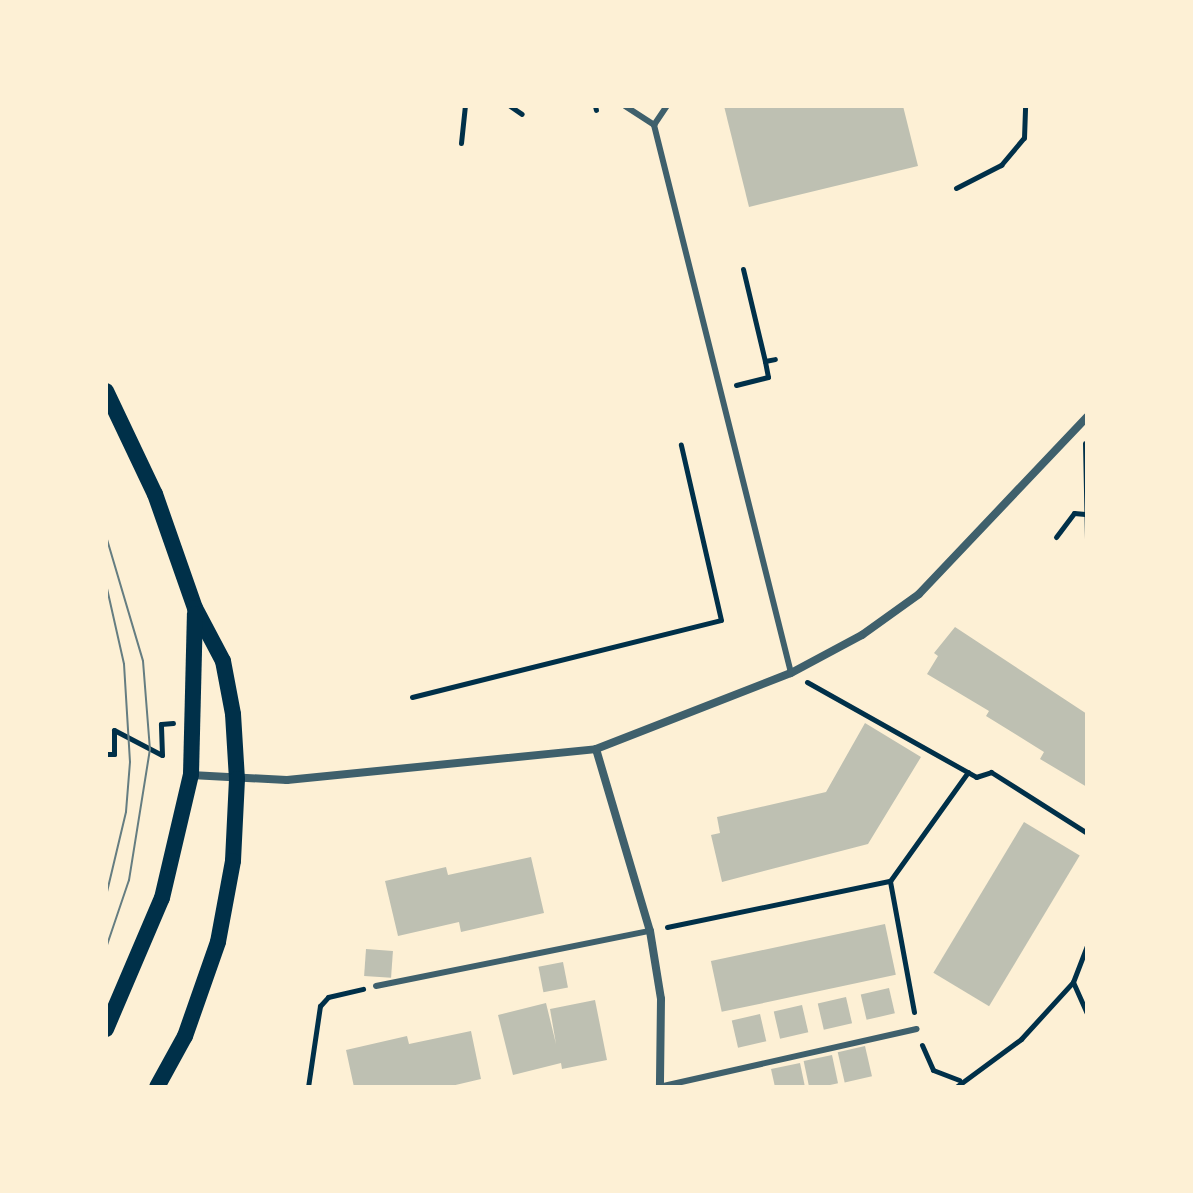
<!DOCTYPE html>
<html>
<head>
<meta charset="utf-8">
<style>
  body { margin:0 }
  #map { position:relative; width:1193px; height:1193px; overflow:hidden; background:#fdf0d5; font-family:"Nunito Sans",sans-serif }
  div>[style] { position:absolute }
  .building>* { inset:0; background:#bec0b2; transform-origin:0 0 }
  .path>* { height:5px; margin:-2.5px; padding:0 2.5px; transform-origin:2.5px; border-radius:2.5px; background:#003049 }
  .service>* { height:6px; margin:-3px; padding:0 3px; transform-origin:3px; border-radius:3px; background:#3f606c }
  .minor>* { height:8px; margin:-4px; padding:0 4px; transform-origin:4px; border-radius:4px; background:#3f606c }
  .secondary>* { height:16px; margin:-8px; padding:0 8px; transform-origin:8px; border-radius:8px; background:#003049 }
  .tram>* { height:2px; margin:-1px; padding:0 1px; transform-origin:1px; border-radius:1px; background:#657d81 }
  span { translate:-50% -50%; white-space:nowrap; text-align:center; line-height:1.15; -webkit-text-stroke:6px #fdf0d5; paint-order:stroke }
  .frame { position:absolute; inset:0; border:108px solid #fdf0d5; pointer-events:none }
</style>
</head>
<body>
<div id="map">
  <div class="building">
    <i style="clip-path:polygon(724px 106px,903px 106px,918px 166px,749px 207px)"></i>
    <i style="clip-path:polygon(955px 627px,1087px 714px,1087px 787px,1040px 759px,1044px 752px,986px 716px,989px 711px,927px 674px,938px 656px,934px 653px)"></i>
    <i style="clip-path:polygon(865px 723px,921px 757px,868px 844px,722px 882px,711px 835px,720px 833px,717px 817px,826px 792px)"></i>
    <i style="left:1024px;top:822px;width:65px;height:176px;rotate:31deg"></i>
    <i style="clip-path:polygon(531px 857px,544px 913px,461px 932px,459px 922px,398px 936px,385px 881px,446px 867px,448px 875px)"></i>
    <i style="left:885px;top:924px;width:52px;height:178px;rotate:78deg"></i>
    <i style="left:366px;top:949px;width:27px;height:27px;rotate:4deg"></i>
    <i style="left:563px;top:962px;width:26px;height:25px;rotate:79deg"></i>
    <i style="left:889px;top:988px;width:26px;height:29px;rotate:77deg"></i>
    <i style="left:846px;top:997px;width:27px;height:29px;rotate:77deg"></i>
    <i style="clip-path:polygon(595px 1000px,607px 1060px,562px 1069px,561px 1063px,513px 1075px,498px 1015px,546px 1003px,556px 1044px,550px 1009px)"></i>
    <i style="left:802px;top:1005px;width:28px;height:29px;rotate:77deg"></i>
    <i style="left:760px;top:1014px;width:28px;height:29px;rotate:77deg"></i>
    <i style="clip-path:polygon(471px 1031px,481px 1079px,447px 1087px,354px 1087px,346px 1050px,407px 1036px,409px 1044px)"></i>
    <i style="left:865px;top:1046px;width:31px;height:28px;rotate:77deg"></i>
    <i style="left:832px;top:1055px;width:29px;height:29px;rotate:78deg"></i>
    <i style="clip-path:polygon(800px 1063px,805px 1087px,775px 1087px,771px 1069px)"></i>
  </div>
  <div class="path">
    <i style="left:510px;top:106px;width:14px;rotate:34deg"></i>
    <i style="left:595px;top:106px;width:4px;rotate:76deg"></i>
    <i style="left:461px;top:143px;width:37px;rotate:-84deg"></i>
    <i style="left:956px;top:188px;width:51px;rotate:-27.1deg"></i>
    <i style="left:1001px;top:165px;width:35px;rotate:-50deg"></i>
    <i style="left:1024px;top:138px;width:32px;rotate:-88deg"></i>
    <i style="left:743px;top:269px;width:95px;rotate:76.6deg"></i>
    <i style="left:736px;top:385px;width:33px;rotate:-14deg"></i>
    <i style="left:768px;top:377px;width:16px;rotate:-101deg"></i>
    <i style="left:765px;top:361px;width:10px;rotate:-11deg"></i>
    <i style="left:1085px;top:443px;width:99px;rotate:88.8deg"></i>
    <i style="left:1056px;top:537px;width:30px;rotate:-53deg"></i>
    <i style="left:1074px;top:513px;width:11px;rotate:5deg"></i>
    <i style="left:807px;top:682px;width:194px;rotate:29.3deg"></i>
    <i style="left:976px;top:777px;width:16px;rotate:-18deg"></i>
    <i style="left:991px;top:772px;width:114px;rotate:32.4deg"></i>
    <i style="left:412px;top:697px;width:318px;rotate:-14deg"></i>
    <i style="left:721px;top:620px;width:180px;rotate:-102.9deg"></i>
    <i style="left:106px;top:754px;width:8px"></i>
    <i style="left:114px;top:754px;width:24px;rotate:-90deg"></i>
    <i style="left:114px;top:730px;width:54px;rotate:27.5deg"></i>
    <i style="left:162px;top:755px;width:31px;rotate:-92deg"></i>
    <i style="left:161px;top:724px;width:12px;rotate:-5deg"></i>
    <i style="left:667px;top:927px;width:228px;rotate:-11.7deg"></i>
    <i style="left:1073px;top:982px;width:35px;rotate:66deg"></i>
    <i style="left:914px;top:1012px;width:133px;rotate:-100.4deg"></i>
    <i style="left:890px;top:881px;width:134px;rotate:-54.4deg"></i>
    <i style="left:922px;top:1045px;width:27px;rotate:66deg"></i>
    <i style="left:933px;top:1070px;width:28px;rotate:21deg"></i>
    <i style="left:308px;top:1087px;width:82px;rotate:-81.6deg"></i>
    <i style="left:320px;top:1006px;width:12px;rotate:-48deg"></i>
    <i style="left:328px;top:997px;width:36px;rotate:-13deg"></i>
    <i style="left:956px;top:1087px;width:81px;rotate:-36.4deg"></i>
    <i style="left:1021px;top:1039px;width:77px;rotate:-47.6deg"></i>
    <i style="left:1073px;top:982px;width:39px;rotate:-69deg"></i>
  </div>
  <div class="service">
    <i style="left:625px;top:106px;width:35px;rotate:33deg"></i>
    <i style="left:654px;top:125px;width:565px;rotate:75.96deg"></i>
    <i style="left:654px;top:125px;width:23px;rotate:-56deg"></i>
    <i style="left:376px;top:986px;width:279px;rotate:-11.4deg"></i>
    <i style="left:659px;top:1087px;width:264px;rotate:-12.7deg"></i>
  </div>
  <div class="minor">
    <i style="left:596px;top:749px;width:190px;rotate:73.5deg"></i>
    <i style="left:650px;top:931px;width:69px;rotate:80.8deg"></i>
    <i style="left:661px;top:999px;width:88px;rotate:90.7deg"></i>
    <i style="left:191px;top:775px;width:96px;rotate:3deg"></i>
    <i style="left:287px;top:780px;width:311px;rotate:-5.7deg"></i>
    <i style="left:596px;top:749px;width:209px;rotate:-21.3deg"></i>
    <i style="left:791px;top:673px;width:81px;rotate:-28.2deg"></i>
    <i style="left:862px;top:635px;width:70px;rotate:-35.7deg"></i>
    <i style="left:919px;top:594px;width:244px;rotate:-46.5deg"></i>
  </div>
  <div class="secondary">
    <i style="left:106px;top:391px;width:114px;rotate:64.6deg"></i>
    <i style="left:155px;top:494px;width:121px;rotate:70.7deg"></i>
    <i style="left:195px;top:608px;width:60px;rotate:62.2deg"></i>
    <i style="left:223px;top:661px;width:54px;rotate:79.3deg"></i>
    <i style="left:233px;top:714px;width:65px;rotate:86.5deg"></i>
    <i style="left:237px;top:779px;width:82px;rotate:92.8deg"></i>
    <i style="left:233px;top:861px;width:82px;rotate:100.5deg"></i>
    <i style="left:218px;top:942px;width:100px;rotate:109.3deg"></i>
    <i style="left:185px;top:1036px;width:58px;rotate:118.8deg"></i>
    <i style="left:106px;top:1029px;width:142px;rotate:-66.9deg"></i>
    <i style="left:162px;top:898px;width:127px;rotate:-76.8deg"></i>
    <i style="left:191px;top:774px;width:160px;rotate:-88.6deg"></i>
  </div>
  <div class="tram">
    <i style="left:106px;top:536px;width:130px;rotate:73.5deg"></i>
    <i style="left:143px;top:661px;width:88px;rotate:85.5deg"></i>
    <i style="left:150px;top:749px;width:133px;rotate:99.1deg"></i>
    <i style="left:129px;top:880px;width:72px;rotate:108.7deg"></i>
    <i style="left:106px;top:584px;width:82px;rotate:77.3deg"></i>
    <i style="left:124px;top:664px;width:98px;rotate:86.5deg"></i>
    <i style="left:130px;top:762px;width:50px;rotate:94.6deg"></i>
    <i style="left:126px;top:812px;width:86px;rotate:103.4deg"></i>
  </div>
  <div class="frame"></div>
</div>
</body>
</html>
